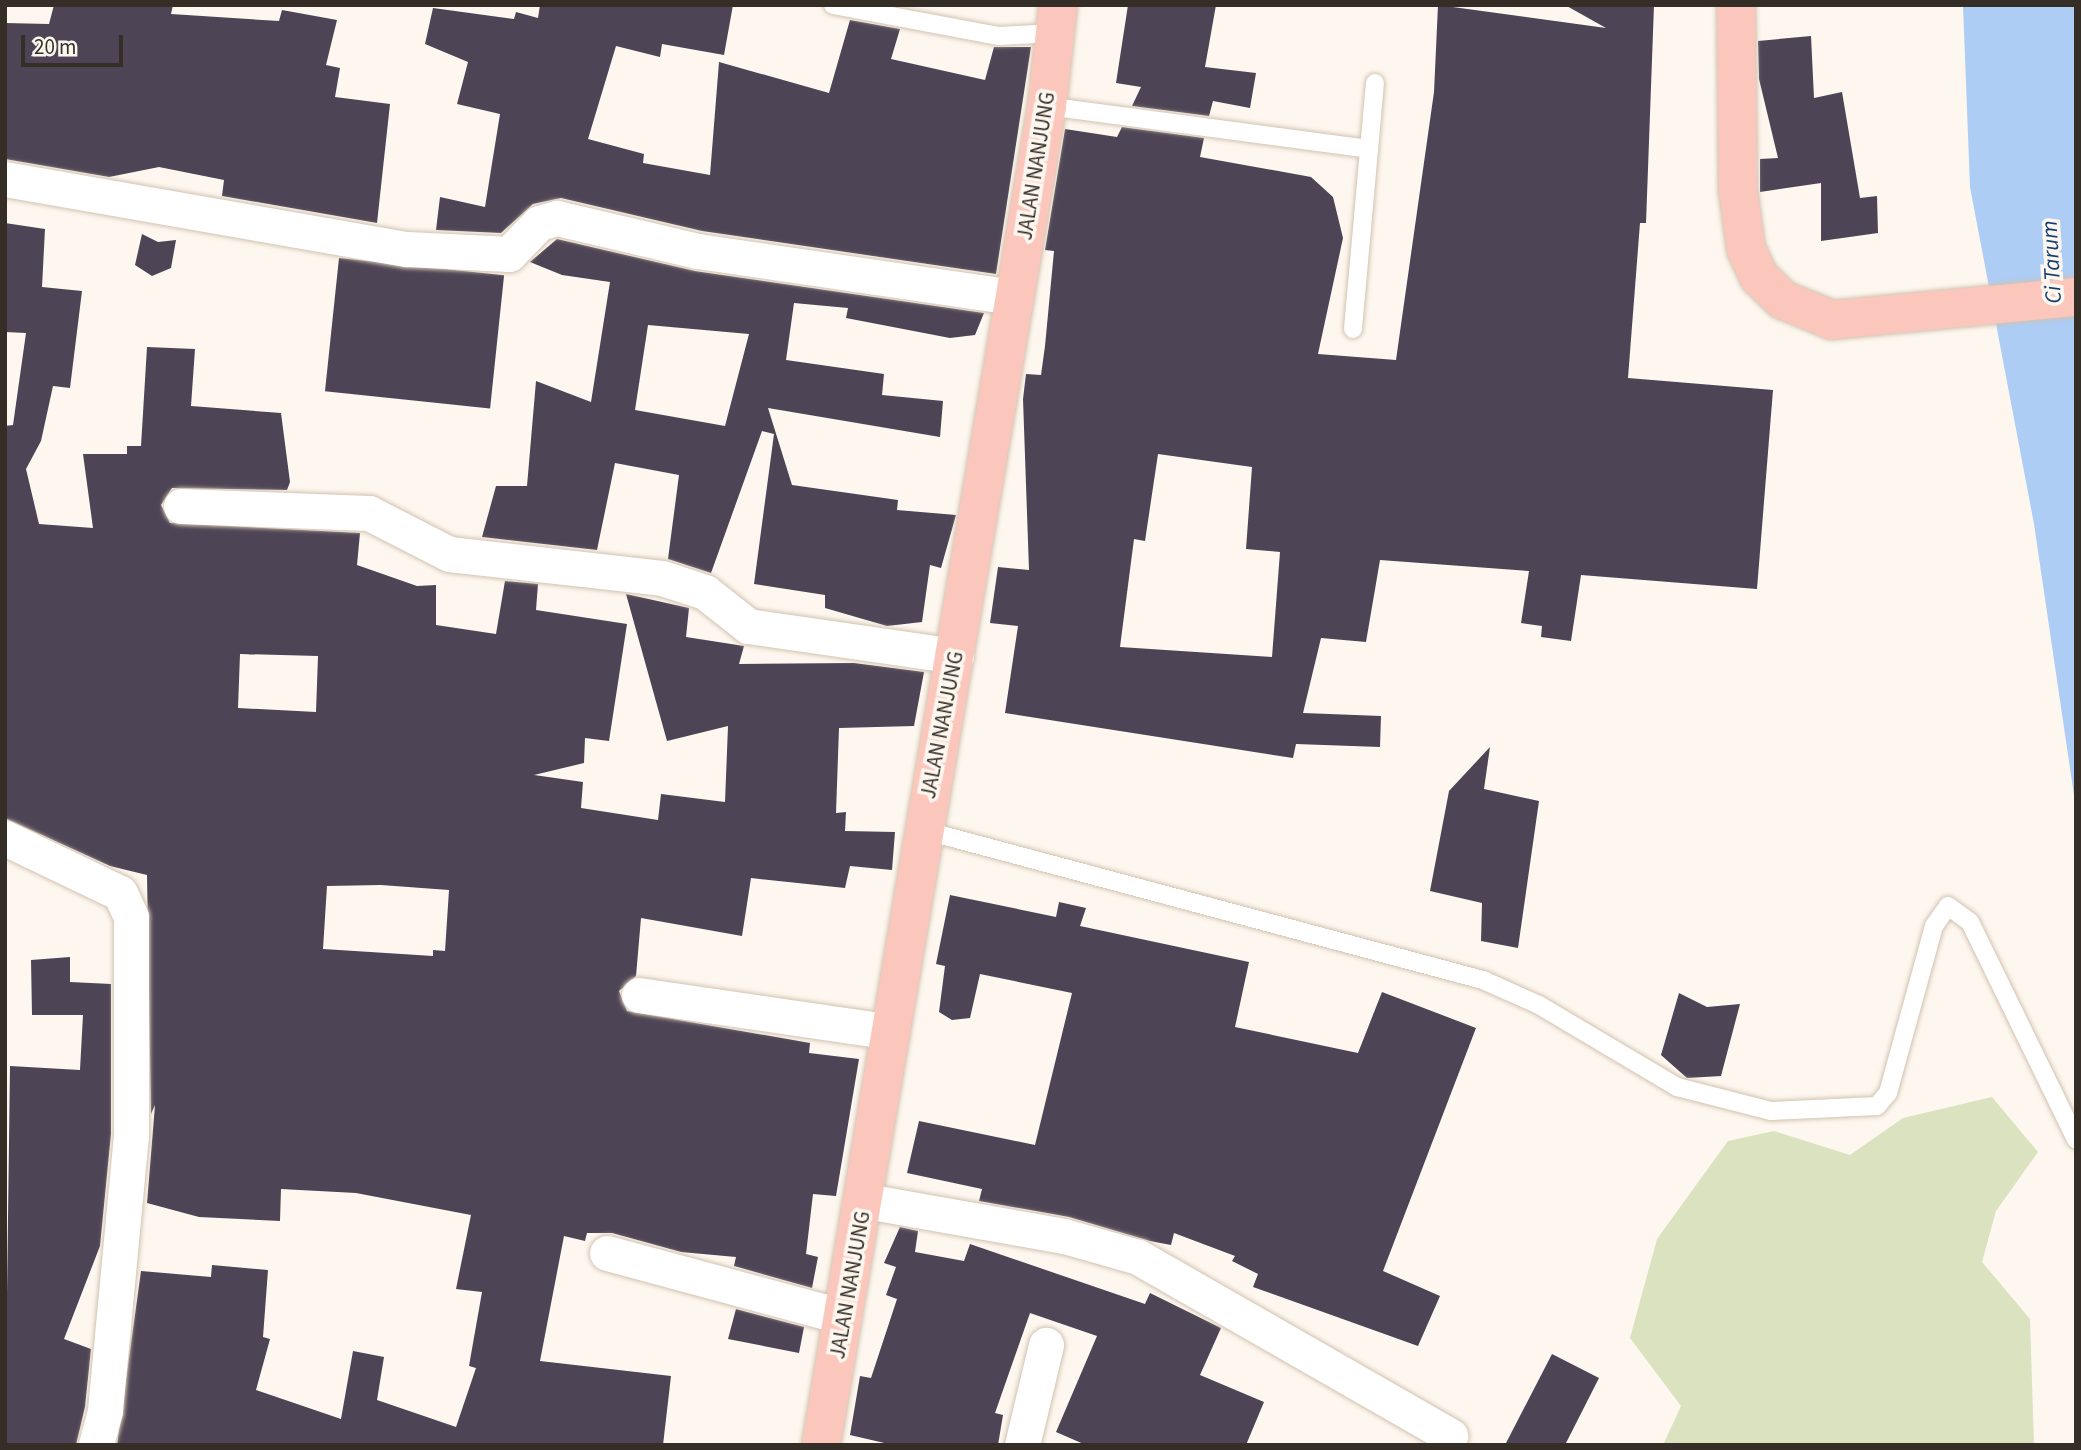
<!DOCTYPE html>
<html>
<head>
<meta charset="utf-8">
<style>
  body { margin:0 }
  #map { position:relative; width:2081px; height:1450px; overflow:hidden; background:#fdf7ef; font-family:"Source Sans 3",sans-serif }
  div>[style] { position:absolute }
  .green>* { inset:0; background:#dbe2bf }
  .water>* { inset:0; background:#adcdf5 }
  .building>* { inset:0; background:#4d4455; transform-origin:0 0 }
  .roads { filter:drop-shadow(0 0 2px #d2c2b0) drop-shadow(0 0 2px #d2c2b0) }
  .lane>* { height:18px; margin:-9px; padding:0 9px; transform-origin:9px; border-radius:9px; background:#fff }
  .street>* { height:35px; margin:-17.5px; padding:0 17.5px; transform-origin:17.5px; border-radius:17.5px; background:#fff }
  .primary>* { height:38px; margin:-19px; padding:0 19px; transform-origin:19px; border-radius:19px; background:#fbc7bc }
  span { translate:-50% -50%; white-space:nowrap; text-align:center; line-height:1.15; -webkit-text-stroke:7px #fdf7ef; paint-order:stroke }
  .street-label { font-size:21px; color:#342e26 }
  .water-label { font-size:23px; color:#164071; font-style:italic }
  .frame { position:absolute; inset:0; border:7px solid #342e26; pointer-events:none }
  .scale { position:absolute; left:21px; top:35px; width:102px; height:32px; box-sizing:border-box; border:4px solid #342e26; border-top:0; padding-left:9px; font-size:21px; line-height:24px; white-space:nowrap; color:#342e26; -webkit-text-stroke:5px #fdf7ef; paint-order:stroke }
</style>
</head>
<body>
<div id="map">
  <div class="green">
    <i style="clip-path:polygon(1992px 1097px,2038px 1152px,1996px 1211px,1982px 1262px,2030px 1319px,2034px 1445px,1663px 1445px,1681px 1406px,1630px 1338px,1657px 1239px,1728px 1141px,1774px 1131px,1850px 1155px,1903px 1118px)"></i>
  </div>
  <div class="water">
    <i style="clip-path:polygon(1963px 5px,2076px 5px,2076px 809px,2034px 524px,1970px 187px)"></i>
  </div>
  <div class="building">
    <i style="clip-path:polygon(54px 5px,173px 5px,171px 14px,279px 21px,282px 10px,337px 20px,326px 65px,340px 68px,335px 97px,390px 104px,377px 223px,222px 196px,224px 180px,159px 167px,109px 177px,5px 159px,5px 23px,49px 24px)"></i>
    <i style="clip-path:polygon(540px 5px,733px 5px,724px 55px,662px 44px,660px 57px,616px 46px,588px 139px,644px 154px,643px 163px,710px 175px,719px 62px,829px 93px,850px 20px,900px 29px,891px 59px,985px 80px,994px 47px,1031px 47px,996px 274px,702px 231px,561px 198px,533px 204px,501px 233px,436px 230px,440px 197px,485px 207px,500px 114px,457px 104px,468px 62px,425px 44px,433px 8px,514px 19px,516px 12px,538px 18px)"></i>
    <i style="clip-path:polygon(1128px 5px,1216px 5px,1205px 67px,1256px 73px,1250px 108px,1213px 101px,1209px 116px,1132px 106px,1141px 87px,1116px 83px)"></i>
    <i style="clip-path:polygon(evenodd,1438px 5px,1606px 28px,1565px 5px,1654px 5px,1646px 223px,1640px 223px,1628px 378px,1773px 390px,1757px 589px,1581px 575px,1571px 641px,1541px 637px,1542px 626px,1521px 623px,1529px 571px,1380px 560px,1366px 642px,1321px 638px,1303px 713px,1381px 716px,1380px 747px,1296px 744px,1293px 758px,1005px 713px,1018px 626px,990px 623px,998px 567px,1029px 570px,1023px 399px,1026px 374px,1041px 375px,1045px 346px,1054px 251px,1045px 250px,1065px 129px,1117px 137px,1122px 127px,1204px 138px,1200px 157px,1311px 177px,1333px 197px,1343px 238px,1318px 354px,1396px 360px,1434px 92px,1438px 5px,1158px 454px,1252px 467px,1246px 549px,1280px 552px,1272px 657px,1120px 647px,1134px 539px,1145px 541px,1158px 454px)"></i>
    <i style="clip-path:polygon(1811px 36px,1814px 98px,1842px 92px,1860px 198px,1877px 196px,1878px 233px,1821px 241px,1821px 183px,1760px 192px,1760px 159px,1778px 158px,1759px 79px,1758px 41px)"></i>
    <i style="clip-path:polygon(evenodd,5px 223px,45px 229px,42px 287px,82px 291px,70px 388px,53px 386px,41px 441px,26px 469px,39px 524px,93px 528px,83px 454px,127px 454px,127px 446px,141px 446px,147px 347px,195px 349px,191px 406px,281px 413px,290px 482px,287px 490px,172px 488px,161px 505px,170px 523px,360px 533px,357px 565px,417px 586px,436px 585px,436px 625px,496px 634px,505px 581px,538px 584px,536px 610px,627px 624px,609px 741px,585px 738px,584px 763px,534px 775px,583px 782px,581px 808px,658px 820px,661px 794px,725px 802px,728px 726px,667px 741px,626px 594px,689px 608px,686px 637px,744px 646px,739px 664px,854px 663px,924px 672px,914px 726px,839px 728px,836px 813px,846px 812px,845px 831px,895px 832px,892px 870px,850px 866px,845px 888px,751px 878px,742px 936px,641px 918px,636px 976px,619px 991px,627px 1011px,810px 1043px,809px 1053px,859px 1059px,836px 1196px,813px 1194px,806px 1254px,818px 1257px,812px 1288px,734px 1266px,736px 1257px,681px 1252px,612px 1233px,587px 1233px,585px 1241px,564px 1236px,540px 1361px,671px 1376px,663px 1445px,117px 1445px,141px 1271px,211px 1277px,212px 1265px,268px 1270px,263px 1337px,270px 1339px,256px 1390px,341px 1419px,353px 1351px,384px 1357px,377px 1400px,456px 1427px,476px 1368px,469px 1366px,482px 1292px,456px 1289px,471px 1215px,356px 1193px,281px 1189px,280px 1221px,199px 1217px,147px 1203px,155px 1105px,151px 1114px,147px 875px,110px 866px,7px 819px,5px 426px,13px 425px,26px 333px,5px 332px,5px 223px,240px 654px,318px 656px,316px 712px,238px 708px,240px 654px,5px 223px,381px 885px,449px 890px,445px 951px,433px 950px,433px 956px,323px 949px,327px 886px,381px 885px)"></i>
    <i style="clip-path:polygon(142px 234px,158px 242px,176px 240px,171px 268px,152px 276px,135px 265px)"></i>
    <i style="clip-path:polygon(evenodd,557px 239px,695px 271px,984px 313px,975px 335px,950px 338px,846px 318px,848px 308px,794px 303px,786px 360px,884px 374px,882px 395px,943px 401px,940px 437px,768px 408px,792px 485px,898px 500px,897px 510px,956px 515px,941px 568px,930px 565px,922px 622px,887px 626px,825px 608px,825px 595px,754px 584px,774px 434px,762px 431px,711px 573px,668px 559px,679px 475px,615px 463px,597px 550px,482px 537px,496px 486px,527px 486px,536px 381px,591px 402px,610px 282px,562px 275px,530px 262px,557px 239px,648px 325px,749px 334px,725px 426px,635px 410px,648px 325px)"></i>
    <i style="left:339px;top:258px;width:166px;height:134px;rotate:6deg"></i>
    <i style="clip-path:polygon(1490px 747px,1484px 789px,1539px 801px,1518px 948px,1481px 941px,1482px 903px,1430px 891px,1449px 791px)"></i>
    <i style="clip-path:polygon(950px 895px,1056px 917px,1059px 902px,1086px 908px,1080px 926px,1249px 962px,1235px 1027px,1358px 1053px,1382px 992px,1476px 1028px,1383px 1271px,1440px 1296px,1418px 1346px,1253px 1287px,1258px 1274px,1232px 1261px,1235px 1256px,1174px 1233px,1171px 1245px,1150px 1241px,1069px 1217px,979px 1201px,982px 1189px,907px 1173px,919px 1121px,1035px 1145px,1072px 993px,980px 974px,970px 1018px,952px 1020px,939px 1012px,945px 966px,936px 964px)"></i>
    <i style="clip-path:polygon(70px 957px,70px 982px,111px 984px,111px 1134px,100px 1246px,64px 1339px,91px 1349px,85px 1407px,76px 1445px,5px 1445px,10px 1066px,80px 1070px,83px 1015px,32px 1015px,31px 960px)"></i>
    <i style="clip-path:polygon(1679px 993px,1707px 1007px,1740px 1004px,1721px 1076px,1687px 1078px,1661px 1055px)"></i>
    <i style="clip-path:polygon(900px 1227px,918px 1231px,915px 1252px,964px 1261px,970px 1244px,1145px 1304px,1150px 1293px,1221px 1328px,1200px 1375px,1264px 1402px,1246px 1445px,1086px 1445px,1056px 1432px,1097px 1336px,1030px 1313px,995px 1413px,1003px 1415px,998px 1445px,893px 1445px,850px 1435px,860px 1376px,871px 1378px,897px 1299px,886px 1295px,896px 1267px,884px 1263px)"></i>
    <i style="clip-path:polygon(736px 1309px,804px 1327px,799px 1353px,728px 1339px)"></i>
    <i style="clip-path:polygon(1552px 1354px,1599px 1378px,1565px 1445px,1505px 1445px)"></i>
  </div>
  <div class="roads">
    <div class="lane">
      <i style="left:833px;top:5px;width:169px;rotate:10.6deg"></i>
      <i style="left:999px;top:36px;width:55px;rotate:-3.1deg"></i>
      <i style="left:1047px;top:106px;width:325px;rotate:7.6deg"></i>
      <i style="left:1353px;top:329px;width:247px;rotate:-84.9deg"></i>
      <i style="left:923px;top:830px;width:580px;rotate:15deg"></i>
      <i style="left:1483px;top:980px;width:61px;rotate:24.1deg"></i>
      <i style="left:1539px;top:1005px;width:161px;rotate:30.7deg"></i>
      <i style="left:1677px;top:1087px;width:97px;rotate:14.3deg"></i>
      <i style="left:1771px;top:1111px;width:106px;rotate:-2.7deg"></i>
      <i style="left:1877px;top:1106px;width:17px;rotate:-50deg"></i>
      <i style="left:1888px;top:1093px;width:173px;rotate:-74.6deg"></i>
      <i style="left:1934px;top:926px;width:24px;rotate:-55deg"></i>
      <i style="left:1948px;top:906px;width:27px;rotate:36deg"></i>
      <i style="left:1970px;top:922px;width:242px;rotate:64deg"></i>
    </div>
    <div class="street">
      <i style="left:5px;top:179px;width:408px;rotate:9.9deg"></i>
      <i style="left:407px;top:249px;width:102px;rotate:2.8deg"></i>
      <i style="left:509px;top:254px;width:43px;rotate:-45.9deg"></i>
      <i style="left:539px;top:223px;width:19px;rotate:-16deg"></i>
      <i style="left:557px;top:218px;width:145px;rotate:13.2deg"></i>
      <i style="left:698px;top:251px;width:319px;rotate:8.3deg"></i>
      <i style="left:181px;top:506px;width:188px;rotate:2.1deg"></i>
      <i style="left:369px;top:513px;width:90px;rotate:27.1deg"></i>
      <i style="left:449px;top:554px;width:214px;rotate:6.4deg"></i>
      <i style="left:662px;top:578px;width:45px;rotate:18deg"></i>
      <i style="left:705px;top:592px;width:55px;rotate:38.3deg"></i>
      <i style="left:748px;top:626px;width:210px;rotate:8.2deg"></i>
      <i style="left:5px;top:838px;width:127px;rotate:25.6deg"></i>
      <i style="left:120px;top:893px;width:26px;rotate:65deg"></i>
      <i style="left:131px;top:917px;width:218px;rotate:90deg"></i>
      <i style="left:131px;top:1135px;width:277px;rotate:95.4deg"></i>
      <i style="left:105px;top:1411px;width:35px;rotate:105deg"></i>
      <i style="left:639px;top:995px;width:250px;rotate:8.3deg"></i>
      <i style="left:866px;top:1201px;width:201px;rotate:10deg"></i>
      <i style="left:1064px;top:1236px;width:77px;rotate:15.8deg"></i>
      <i style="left:1138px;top:1257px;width:360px;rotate:29.8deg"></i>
      <i style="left:607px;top:1253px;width:245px;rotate:15.1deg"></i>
      <i style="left:1022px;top:1445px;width:103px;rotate:-76.5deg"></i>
    </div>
    <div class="primary">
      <i style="left:1736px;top:5px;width:186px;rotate:89.4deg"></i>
      <i style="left:1738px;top:191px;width:59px;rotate:82.1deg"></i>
      <i style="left:1746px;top:249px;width:31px;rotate:65deg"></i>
      <i style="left:1759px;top:277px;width:33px;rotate:44deg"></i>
      <i style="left:1783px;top:300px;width:53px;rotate:22.2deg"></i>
      <i style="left:1832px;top:320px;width:245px;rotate:-5.4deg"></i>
      <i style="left:821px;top:1445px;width:1358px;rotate:-80.42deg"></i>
      <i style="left:1047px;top:106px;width:102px;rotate:-83.8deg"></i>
    </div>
  </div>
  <div class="street-label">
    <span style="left:1036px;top:166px;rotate:-81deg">JALAN NANJUNG</span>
    <span style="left:942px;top:725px;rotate:-79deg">JALAN NANJUNG</span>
    <span style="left:850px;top:1285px;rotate:-80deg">JALAN NANJUNG</span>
  </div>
  <div class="water-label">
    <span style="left:2052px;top:262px;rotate:-93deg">Ci Tarum</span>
  </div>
  <div class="frame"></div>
  <div class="scale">20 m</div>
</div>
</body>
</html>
